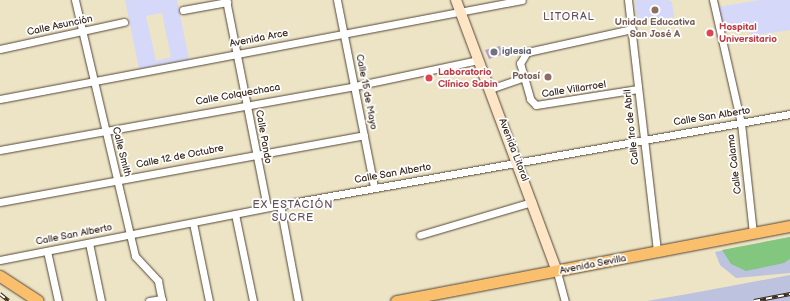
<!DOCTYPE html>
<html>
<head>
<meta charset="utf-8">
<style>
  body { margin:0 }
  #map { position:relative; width:790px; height:301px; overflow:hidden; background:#ece4c5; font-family:"Balsamiq Sans",sans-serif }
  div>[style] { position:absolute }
  .built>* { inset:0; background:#d5d8f9 }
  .industrial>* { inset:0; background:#bdc3de }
  .green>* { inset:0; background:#83c67f }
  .building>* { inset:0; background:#b69dc9 }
  .roads { filter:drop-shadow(0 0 1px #564637) drop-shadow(0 0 1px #564637) }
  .street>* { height:7px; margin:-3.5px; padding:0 3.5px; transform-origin:3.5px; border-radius:3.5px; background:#fff }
  .secondary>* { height:10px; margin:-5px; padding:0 5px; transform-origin:5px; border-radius:5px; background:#fde5c5 }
  .primary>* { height:11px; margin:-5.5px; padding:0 5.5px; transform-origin:5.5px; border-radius:5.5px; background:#f9bf6d }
  .rail>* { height:3.5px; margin-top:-1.75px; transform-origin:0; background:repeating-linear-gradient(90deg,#fff 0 6px,#3b2a1e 0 12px); box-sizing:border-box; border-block:1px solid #3b2a1e }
  .dots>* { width:11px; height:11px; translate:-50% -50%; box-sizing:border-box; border:2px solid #fff; border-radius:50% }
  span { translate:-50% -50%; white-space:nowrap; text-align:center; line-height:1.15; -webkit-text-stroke:3.5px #fff; paint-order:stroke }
  .education-label { font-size:10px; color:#785e54; font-weight:700 }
  .right { translate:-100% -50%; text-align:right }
  .street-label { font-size:10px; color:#3b2a1e }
  .health-label { font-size:10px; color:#be3a42; font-weight:700 }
  .left { translate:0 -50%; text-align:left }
  .worship-label { font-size:10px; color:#5b616d; font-weight:700 }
  .neighbourhood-label { font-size:11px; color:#66525a; letter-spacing:1px }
</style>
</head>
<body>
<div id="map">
  <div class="built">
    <i style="clip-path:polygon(evenodd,125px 0,177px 0,189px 59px,139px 69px,125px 0,162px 13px,171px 57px,156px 61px,146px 16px,162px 13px)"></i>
    <i style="clip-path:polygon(635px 0,668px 0,672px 2px,674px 17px,638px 24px)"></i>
    <i style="clip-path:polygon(760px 0,790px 0,790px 30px,751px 36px,749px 26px,724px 31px,718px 7px)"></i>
  </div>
  <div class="industrial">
    <i style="clip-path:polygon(790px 237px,790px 273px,736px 278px,720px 265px,715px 252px)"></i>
    <i style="clip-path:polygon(790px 275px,790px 301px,647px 301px,693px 293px)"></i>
  </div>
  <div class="green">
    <i style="clip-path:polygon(790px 237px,790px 259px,784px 263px,746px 271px,731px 264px,722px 250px)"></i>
  </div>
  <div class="building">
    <i style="clip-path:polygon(500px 46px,504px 54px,489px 59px,485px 50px)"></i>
  </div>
  <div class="roads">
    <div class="street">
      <i style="left:75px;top:0;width:263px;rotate:76.8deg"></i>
      <i style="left:135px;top:256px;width:34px;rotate:47deg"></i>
      <i style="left:158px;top:281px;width:20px;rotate:79deg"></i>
      <i style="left:226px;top:0;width:211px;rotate:78.8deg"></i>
      <i style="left:337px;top:0;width:191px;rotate:78.8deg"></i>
      <i style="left:628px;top:0;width:254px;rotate:83.4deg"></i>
      <i style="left:713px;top:0;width:126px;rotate:77.2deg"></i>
      <i style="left:741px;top:123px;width:111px;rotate:83.8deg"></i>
      <i style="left:183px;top:10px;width:45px;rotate:-10.3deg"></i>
      <i style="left:632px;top:29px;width:107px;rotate:167.6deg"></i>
      <i style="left:527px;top:52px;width:13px;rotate:122deg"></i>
      <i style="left:520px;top:63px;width:37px;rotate:74deg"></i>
      <i style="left:530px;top:99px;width:8px;rotate:45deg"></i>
      <i style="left:536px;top:105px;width:103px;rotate:-8.9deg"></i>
      <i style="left:0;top:49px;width:127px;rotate:-12.3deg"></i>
      <i style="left:490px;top:89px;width:36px;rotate:-19deg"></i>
      <i style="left:0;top:99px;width:531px;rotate:-10.74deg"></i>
      <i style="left:0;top:150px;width:361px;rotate:-10.2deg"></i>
      <i style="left:355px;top:86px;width:126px;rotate:-11.9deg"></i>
      <i style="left:0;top:202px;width:370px;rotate:-10.4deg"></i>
      <i style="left:280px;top:205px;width:98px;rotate:79.4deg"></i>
      <i style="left:235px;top:214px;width:89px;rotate:78.3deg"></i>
      <i style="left:193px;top:223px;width:80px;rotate:78.4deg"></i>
      <i style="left:420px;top:235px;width:117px;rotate:-16.4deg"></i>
      <i style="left:89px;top:243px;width:59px;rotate:78.3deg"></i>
      <i style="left:47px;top:251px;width:51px;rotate:77.6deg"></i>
      <i style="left:0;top:260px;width:285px;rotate:-11.1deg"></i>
      <i style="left:280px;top:205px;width:518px;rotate:-10.12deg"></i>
      <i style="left:557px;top:272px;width:30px;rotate:75deg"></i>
      <i style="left:149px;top:301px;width:13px;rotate:-9deg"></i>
    </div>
    <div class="secondary">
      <i style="left:456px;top:0;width:290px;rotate:69.6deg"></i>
    </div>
    <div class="primary">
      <i style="left:0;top:276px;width:45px;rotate:33.3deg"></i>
      <i style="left:396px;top:301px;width:401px;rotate:-10.8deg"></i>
    </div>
  </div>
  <div class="rail">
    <i style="left:0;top:294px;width:11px;rotate:38deg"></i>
    <i style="left:754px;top:301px;width:37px;rotate:-11deg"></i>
  </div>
  <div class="dots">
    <i style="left:655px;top:10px;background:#8d6e63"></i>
    <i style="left:710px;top:33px;background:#e0444e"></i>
    <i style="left:494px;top:52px;background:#6b7280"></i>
    <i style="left:548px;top:77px;background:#8d6e63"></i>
    <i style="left:429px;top:78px;background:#e0444e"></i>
  </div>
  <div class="education-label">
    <span style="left:655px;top:28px">Unidad Educativa<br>San José A</span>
    <span class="right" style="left:540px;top:77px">Potosí</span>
  </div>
  <div class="street-label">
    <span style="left:60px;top:26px;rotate:-12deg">Calle Asunción</span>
    <span style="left:259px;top:39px;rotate:-11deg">Avenida Arce</span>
    <span style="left:574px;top:90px;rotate:-9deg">Calle Villarroel</span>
    <span style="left:366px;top:92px;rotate:79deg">Calle 15 de Mayo</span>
    <span style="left:238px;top:95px;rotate:-10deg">Calle Colquechaca</span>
    <span style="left:712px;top:117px;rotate:-9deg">Calle San Alberto</span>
    <span style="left:632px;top:127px;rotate:-96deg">Calle 1ro de Abril</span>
    <span style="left:263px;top:137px;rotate:80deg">Calle Pando</span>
    <span style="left:513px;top:150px;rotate:69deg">Avenida Litoral</span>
    <span style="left:121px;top:152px;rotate:76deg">Calle Smith</span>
    <span style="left:180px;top:157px;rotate:-11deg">Calle 12 de Octubre</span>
    <span style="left:735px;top:164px;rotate:-97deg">Calle Calama</span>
    <span style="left:393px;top:174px;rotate:-10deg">Calle San Alberto</span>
    <span style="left:74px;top:235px;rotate:-11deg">Calle San Alberto</span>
    <span style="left:593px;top:265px;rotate:-11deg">Avenida Sevilla</span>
  </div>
  <div class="health-label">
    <span class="left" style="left:719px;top:33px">Hospital<br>Universitario</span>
    <span class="left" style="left:438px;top:78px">Laboratorio<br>Clínico Sabin</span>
  </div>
  <div class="worship-label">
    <span class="left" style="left:502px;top:52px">iglesia</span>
  </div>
  <div class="neighbourhood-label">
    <span style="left:569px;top:17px">LITORAL</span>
    <span style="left:293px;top:212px">EX ESTACIÓN<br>SUCRE</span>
  </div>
</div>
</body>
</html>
